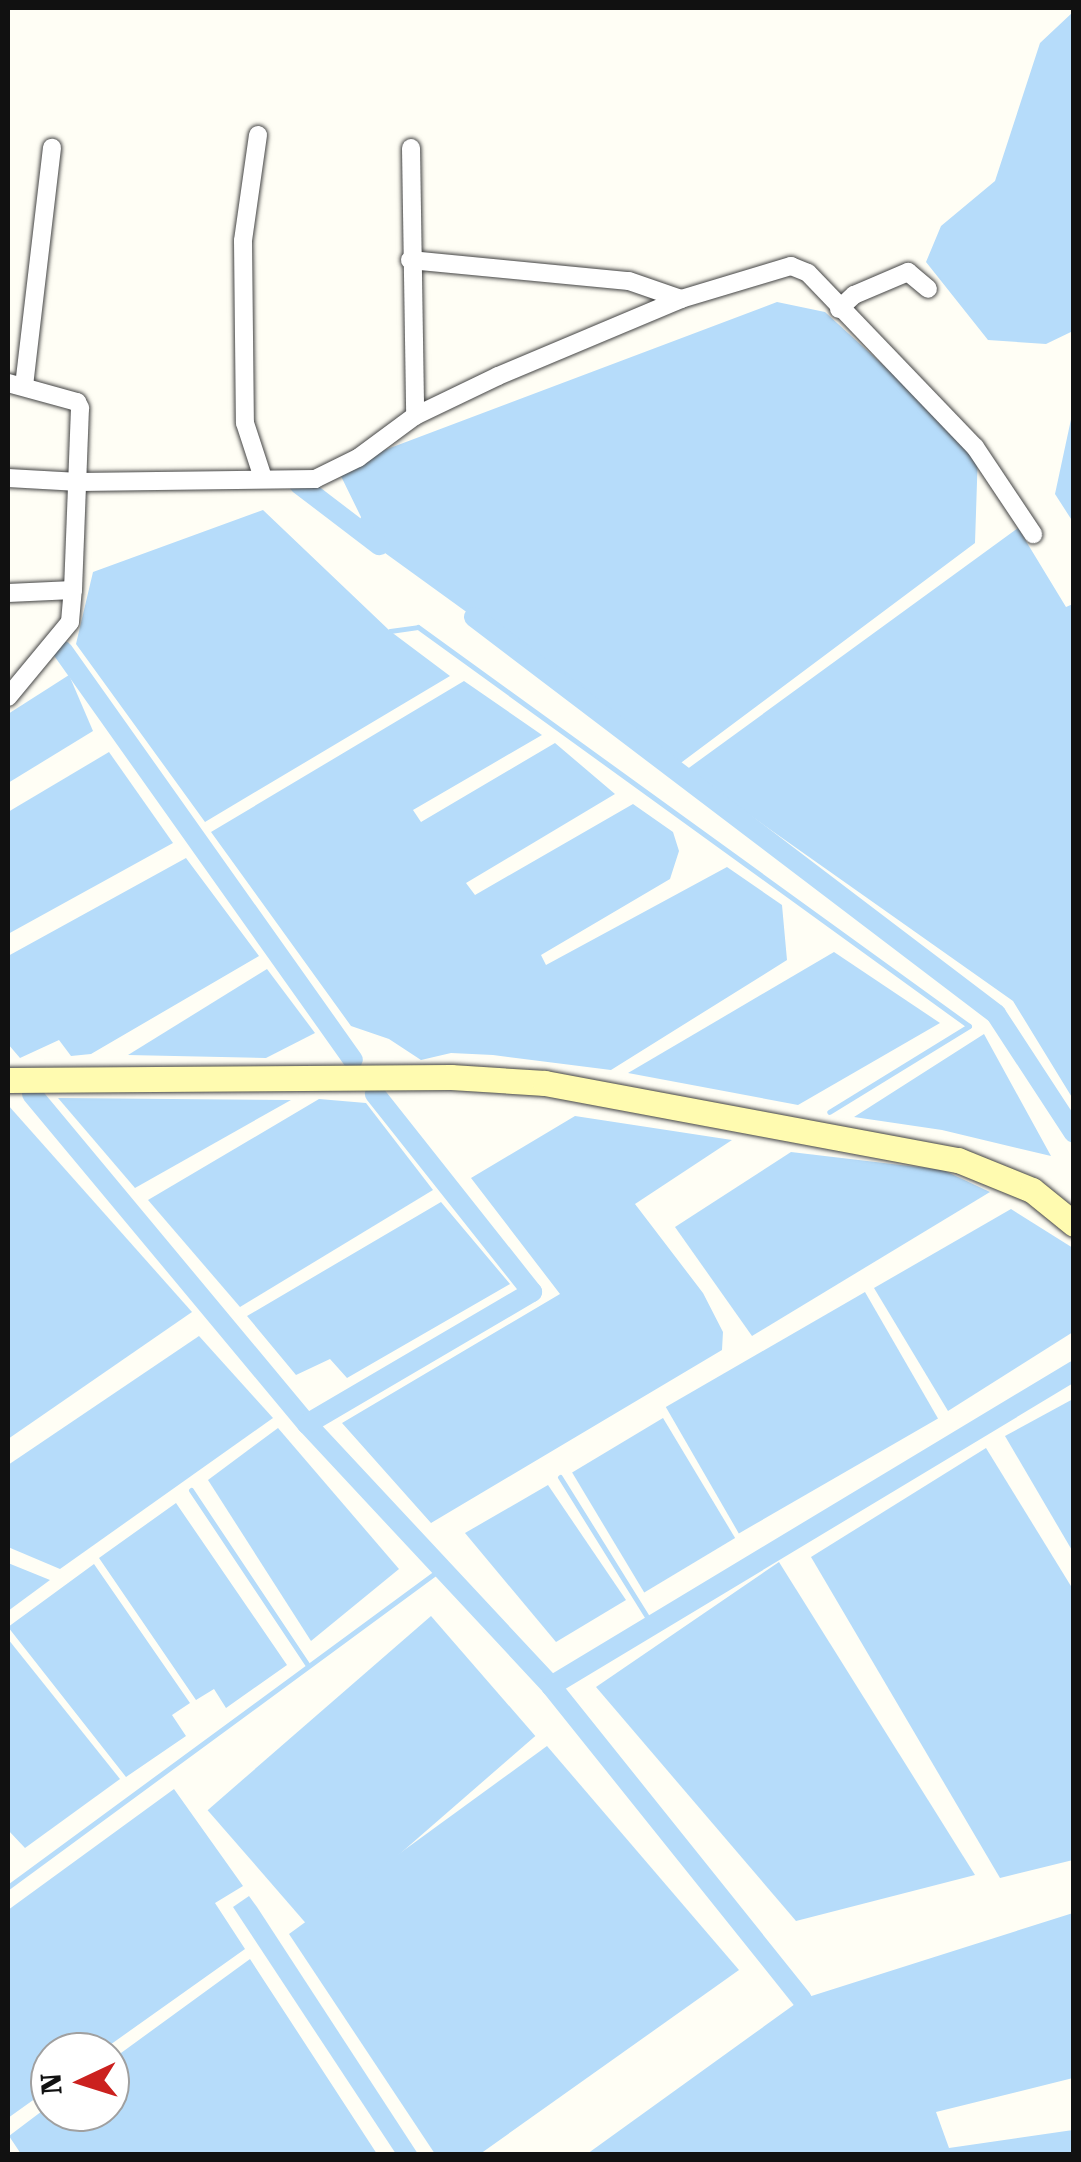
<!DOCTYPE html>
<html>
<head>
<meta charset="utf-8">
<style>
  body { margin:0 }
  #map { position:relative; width:1081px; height:2162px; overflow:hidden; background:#fffef5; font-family:"Roboto Serif",serif }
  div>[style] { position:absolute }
  .water>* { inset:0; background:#b6dcfa; transform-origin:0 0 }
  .stream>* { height:5px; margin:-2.5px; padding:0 2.5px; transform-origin:2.5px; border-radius:2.5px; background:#b6dcfa }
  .canal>* { height:20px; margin:-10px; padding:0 10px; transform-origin:10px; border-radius:10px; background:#b6dcfa }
  .roads { filter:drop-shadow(0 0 2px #444) drop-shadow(0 0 2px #444) }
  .minor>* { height:18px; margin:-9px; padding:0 9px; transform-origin:9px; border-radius:9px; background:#fff }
  .secondary>* { height:25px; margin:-12.5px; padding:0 12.5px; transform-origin:12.5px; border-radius:12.5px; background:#fffbb0 }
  span { translate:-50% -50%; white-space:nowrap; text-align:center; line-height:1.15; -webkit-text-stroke:10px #fff; paint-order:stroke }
  .frame { position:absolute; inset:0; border:10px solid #111; pointer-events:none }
  .north { position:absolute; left:30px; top:2032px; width:100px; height:100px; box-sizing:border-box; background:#fff; border:2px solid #a0a0a0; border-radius:50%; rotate:266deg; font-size:28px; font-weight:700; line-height:40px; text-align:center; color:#111 }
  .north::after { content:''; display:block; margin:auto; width:35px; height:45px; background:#cb211f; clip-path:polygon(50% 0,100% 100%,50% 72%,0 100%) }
</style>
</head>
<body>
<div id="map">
  <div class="water">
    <i style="clip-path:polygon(1073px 12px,1073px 331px,1046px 344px,988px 340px,926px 262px,941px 226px,995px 181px,1040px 43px)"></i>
    <i style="clip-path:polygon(777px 302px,825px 312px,978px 452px,975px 543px,678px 765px,356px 532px,361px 517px,337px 468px)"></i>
    <i style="clip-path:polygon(1073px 410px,1073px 522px,1055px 494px)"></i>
    <i style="clip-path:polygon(263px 510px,390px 631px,450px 676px,205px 822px,76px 644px,93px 572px)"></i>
    <i style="clip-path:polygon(1018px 528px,1066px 607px,1073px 604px,1073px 1099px,1013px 1001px,686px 770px)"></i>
    <i style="clip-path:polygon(69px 675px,93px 731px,8px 783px,8px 714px)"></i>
    <i style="clip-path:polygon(464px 681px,542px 735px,413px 810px,421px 822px,555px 743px,615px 794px,466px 883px,475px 895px,633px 804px,673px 832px,679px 851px,670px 879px,541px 955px,546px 965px,727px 867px,782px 905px,787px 960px,611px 1070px,493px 1055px,451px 1053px,421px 1060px,389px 1039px,351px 1026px,211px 832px)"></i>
    <i style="clip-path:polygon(109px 752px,173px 843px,8px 934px,8px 812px)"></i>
    <i style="clip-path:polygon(186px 858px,259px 956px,91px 1054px,71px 1056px,59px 1040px,20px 1058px,8px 1044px,8px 956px)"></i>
    <i style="clip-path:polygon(834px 952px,940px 1023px,798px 1105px,628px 1073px)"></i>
    <i style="clip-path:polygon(267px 969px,315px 1033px,266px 1058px,128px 1055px)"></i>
    <i style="clip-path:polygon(984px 1034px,1051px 1156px,942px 1130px,854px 1117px)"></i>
    <i style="clip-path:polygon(58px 1098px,59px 1098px,291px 1100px,135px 1188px)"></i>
    <i style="clip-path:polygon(319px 1099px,366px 1103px,433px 1190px,240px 1307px,148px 1200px)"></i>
    <i style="clip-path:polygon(8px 1105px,192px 1312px,8px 1439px)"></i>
    <i style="clip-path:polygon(575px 1116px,732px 1140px,635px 1204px,703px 1293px,723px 1332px,722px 1350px,431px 1523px,342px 1423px,560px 1294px,471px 1178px)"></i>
    <i style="clip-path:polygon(791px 1152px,943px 1170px,990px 1192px,752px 1336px,675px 1227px)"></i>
    <i style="clip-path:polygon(441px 1202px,510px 1284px,347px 1378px,330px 1359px,296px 1375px,247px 1316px)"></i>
    <i style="clip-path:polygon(1011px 1209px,1073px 1248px,1073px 1332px,948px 1411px,874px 1288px)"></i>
    <i style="left:865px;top:1292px;width:146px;height:230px;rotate:60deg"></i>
    <i style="clip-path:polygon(199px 1336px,273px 1418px,60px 1569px,8px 1547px,8px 1465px)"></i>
    <i style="clip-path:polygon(1073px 1399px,1073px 1552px,1005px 1436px)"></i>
    <i style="left:663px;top:1418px;width:140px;height:106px;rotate:59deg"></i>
    <i style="clip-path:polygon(278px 1428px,399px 1569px,311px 1641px,208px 1480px)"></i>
    <i style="clip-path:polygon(986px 1448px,1074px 1591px,1073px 1860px,1000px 1878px,811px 1557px)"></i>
    <i style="clip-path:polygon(548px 1485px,626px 1600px,556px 1642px,465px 1533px)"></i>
    <i style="clip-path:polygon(176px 1503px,287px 1665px,226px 1708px,214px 1689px,196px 1700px,99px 1558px)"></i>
    <i style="clip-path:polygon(779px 1562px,975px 1875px,796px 1921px,596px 1687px)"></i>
    <i style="clip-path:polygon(8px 1563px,50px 1580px,8px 1611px)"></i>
    <i style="clip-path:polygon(94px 1564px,190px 1703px,172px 1715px,186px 1736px,126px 1777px,8px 1627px)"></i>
    <i style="left:431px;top:1616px;width:159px;height:296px;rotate:49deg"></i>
    <i style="clip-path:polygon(8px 1639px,120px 1779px,25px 1848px,8px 1830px)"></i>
    <i style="clip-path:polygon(547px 1746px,739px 1970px,480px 2154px,435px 2154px,289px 1934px)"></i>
    <i style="clip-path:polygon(174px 1789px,243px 1886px,215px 1903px,245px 1949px,100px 2052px,50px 2052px,50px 2088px,8px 2118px,8px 1910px)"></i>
    <i style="clip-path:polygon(249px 1896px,257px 1907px,418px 2154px,396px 2154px,233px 1907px)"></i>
    <i style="clip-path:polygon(1073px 1913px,1073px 2078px,936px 2112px,949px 2148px,1073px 2130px,1073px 2154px,587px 2154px,802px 1999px)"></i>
    <i style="clip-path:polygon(250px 1959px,377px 2154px,21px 2154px,9px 2136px,50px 2105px,50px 2112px,110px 2112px,110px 2061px)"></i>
  </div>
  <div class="stream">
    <i style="left:390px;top:631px;width:28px;rotate:-8deg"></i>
    <i style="left:418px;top:627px;width:680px;rotate:35.91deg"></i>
    <i style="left:969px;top:1026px;width:164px;rotate:148.4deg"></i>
    <i style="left:560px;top:1477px;width:174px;rotate:58.1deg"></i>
    <i style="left:191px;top:1490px;width:209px;rotate:56.3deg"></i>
    <i style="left:8px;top:1887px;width:539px;rotate:-36.32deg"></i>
  </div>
  <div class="canal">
    <i style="left:299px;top:484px;width:101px;rotate:37.3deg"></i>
    <i style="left:474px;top:617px;width:656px;rotate:37.25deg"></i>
    <i style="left:996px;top:1014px;width:142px;rotate:56.8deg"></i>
    <i style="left:63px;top:651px;width:501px;rotate:54.66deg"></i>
    <i style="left:32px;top:1094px;width:430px;rotate:50.2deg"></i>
    <i style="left:307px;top:1424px;width:358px;rotate:47deg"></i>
    <i style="left:551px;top:1686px;width:401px;rotate:51.3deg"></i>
    <i style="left:307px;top:1424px;width:261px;rotate:-30.4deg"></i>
    <i style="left:532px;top:1292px;width:253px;rotate:-128.4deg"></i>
    <i style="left:551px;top:1686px;width:611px;rotate:-31.06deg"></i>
  </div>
  <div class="roads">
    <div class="minor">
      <i style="left:258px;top:135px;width:107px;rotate:98.1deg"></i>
      <i style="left:243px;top:241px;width:182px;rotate:89.4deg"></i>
      <i style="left:245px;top:423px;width:58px;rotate:71.9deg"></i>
      <i style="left:411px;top:148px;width:268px;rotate:89.1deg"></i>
      <i style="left:410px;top:260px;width:220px;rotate:5.5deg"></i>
      <i style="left:629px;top:281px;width:55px;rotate:19.1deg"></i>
      <i style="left:839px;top:309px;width:21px;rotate:-43deg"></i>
      <i style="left:854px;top:295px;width:59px;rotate:-23.1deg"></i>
      <i style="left:908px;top:272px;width:26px;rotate:40deg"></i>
      <i style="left:8px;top:383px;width:72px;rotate:15.4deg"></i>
      <i style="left:77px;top:402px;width:7px;rotate:63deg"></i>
      <i style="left:80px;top:408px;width:182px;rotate:92.2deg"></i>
      <i style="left:73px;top:590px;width:65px;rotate:177.4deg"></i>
      <i style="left:24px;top:386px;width:240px;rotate:-83.3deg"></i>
      <i style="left:8px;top:478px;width:71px;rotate:3.2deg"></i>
      <i style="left:79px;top:482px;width:236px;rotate:-0.7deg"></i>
      <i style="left:315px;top:479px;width:48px;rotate:-26deg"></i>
      <i style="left:358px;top:458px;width:71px;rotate:-36.4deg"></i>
      <i style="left:415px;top:416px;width:92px;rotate:-25.7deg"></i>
      <i style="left:498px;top:376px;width:199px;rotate:-22.8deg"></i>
      <i style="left:681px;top:299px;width:115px;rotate:-16.7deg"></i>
      <i style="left:791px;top:266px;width:18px;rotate:22deg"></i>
      <i style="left:808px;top:273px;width:241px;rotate:46.2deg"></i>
      <i style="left:975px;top:447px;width:105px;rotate:56.3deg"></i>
      <i style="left:8px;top:697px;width:97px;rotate:-50.4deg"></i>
      <i style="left:70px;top:622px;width:32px;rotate:-85deg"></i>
    </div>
    <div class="secondary">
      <i style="left:8px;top:1080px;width:443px;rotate:-0.4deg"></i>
      <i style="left:451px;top:1077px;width:94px;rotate:3.7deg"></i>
      <i style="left:545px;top:1083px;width:420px;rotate:10.6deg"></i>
      <i style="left:958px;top:1160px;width:80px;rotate:22.1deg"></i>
      <i style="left:1032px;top:1190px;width:54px;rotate:39deg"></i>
    </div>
  </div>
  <div class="frame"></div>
  <div class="north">N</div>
</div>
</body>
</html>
